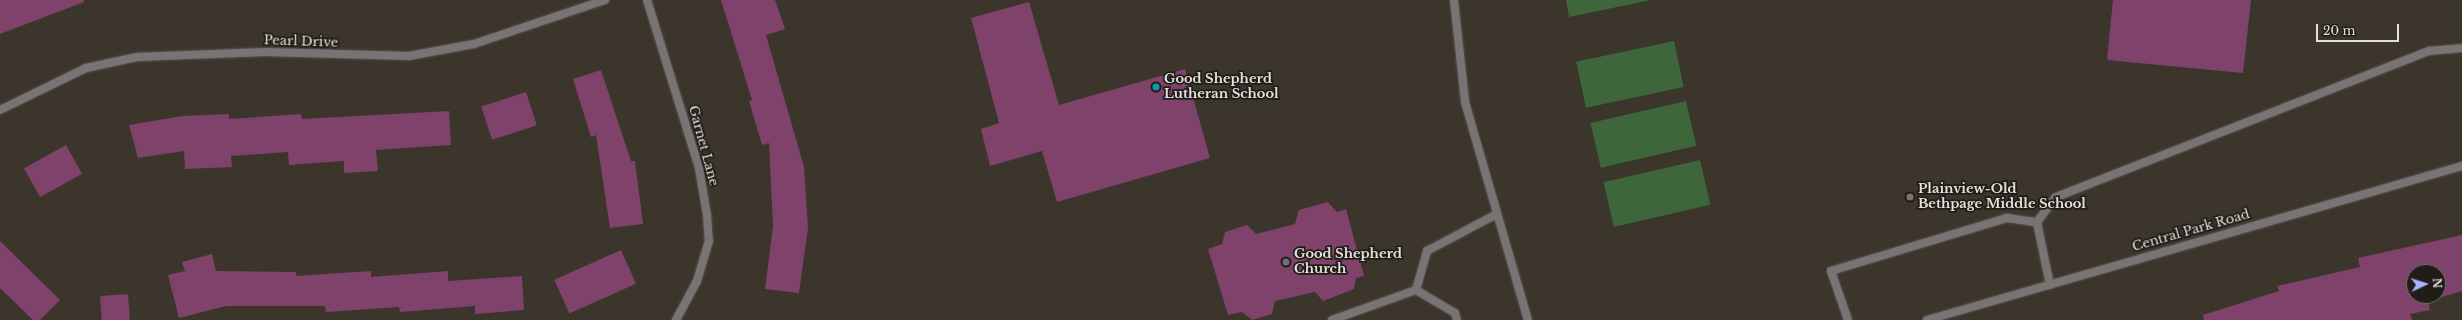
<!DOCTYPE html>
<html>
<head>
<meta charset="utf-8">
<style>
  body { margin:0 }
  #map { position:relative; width:2462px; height:320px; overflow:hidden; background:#3b352c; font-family:"Libre Baskerville",serif }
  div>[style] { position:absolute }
  .green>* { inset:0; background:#3d663a; transform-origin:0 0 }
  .building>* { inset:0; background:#7f426b; transform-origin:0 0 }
  .roads { filter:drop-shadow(0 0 1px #59544b) drop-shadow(0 0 1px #59544b) }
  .service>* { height:8px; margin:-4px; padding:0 4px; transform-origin:4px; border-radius:4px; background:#797373 }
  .minor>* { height:8px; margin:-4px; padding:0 4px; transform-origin:4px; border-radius:4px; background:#797373 }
  .tertiary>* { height:8px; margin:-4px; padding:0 4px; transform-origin:4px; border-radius:4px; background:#797373 }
  .dots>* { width:11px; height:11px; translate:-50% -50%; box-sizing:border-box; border:2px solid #201d19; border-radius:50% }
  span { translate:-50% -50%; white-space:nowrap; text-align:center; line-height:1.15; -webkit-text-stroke:3.5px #201d19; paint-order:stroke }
  .street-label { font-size:13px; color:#e3dfd9 }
  .poi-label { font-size:13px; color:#e3dfd9; font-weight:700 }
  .left { translate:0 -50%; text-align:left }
  .north { position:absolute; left:2406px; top:264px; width:40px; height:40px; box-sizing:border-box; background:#201d19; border:1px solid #6e6b66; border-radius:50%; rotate:86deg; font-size:11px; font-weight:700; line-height:16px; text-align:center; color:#e3dfd9 }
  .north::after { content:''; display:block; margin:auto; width:14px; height:18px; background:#aab0fb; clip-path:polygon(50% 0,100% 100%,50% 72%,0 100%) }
  .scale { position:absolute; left:2316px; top:24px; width:83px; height:18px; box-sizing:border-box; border:2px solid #e3dfd9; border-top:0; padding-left:5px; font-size:12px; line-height:14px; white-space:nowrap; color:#e3dfd9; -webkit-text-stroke:3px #201d19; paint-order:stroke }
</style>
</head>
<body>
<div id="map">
  <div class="green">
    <i style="clip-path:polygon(1566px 0,1651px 0,1569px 17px)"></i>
    <i style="left:1674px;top:41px;width:47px;height:100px;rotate:78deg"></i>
    <i style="left:1686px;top:101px;width:46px;height:98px;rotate:77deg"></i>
    <i style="left:1700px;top:160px;width:46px;height:99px;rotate:77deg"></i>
  </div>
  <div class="building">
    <i style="clip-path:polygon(0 0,84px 0,84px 2px,0 34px)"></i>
    <i style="clip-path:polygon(721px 0,775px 0,785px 29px,766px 35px,804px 167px,808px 228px,799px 293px,765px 289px,773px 226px,769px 143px,762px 145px,749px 101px,752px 100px)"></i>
    <i style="clip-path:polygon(2113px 0,2251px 0,2243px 73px,2107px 60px)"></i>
    <i style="clip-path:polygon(1029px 2px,1059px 105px,1185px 69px,1210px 158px,1057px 202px,1042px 151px,990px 166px,981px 129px,999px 123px,971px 18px)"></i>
    <i style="clip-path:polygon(601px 70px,631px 161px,635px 161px,643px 224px,610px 228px,596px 135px,591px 137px,573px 79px)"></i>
    <i style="left:526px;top:92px;width:35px;height:47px;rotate:72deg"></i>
    <i style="clip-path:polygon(449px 111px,451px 145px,376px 150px,378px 171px,344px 173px,344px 161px,289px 165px,288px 152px,231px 156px,232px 167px,185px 169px,184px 151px,138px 158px,129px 125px,182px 116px,229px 114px,229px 119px,301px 114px,302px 119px)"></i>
    <i style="left:66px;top:145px;width:33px;height:48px;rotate:61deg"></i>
    <i style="clip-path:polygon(1328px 202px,1337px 212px,1346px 209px,1364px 276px,1356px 278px,1354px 289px,1323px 301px,1315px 292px,1275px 301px,1272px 314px,1252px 320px,1242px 312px,1228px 315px,1208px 249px,1222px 244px,1225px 232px,1247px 225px,1256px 234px,1295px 224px,1299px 210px)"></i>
    <i style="clip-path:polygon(evenodd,2462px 235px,2462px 291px,2428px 301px,2430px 310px,2410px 314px,2412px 320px,2204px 320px,2203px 315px,2279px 291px,2277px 286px,2360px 267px,2358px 258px,2462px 235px,2414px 272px,2438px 272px,2438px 296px,2414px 296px,2414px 272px)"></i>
    <i style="clip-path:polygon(0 241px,60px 300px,40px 320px,33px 320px,0 288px)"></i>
    <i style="left:621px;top:250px;width:37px;height:73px;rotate:66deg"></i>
    <i style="clip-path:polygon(212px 254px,216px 271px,296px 272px,296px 276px,371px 271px,371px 277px,448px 271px,448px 281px,522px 276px,524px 310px,475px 314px,475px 306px,400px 312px,399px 307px,326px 312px,325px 306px,226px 306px,179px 318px,168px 275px,185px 271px,182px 262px)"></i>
    <i style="left:128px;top:294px;width:26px;height:28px;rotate:86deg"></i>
  </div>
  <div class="roads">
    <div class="service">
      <i style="left:1454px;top:0;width:103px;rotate:83.8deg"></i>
      <i style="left:1465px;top:102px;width:227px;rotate:73.9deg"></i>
      <i style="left:2050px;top:285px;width:64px;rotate:-101.7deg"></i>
      <i style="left:2037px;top:222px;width:31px;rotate:-53deg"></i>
      <i style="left:2056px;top:197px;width:401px;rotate:-21.4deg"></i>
      <i style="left:2429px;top:51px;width:33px;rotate:-5deg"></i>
      <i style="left:1416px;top:290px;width:41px;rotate:-74.2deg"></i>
      <i style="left:1427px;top:251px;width:79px;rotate:-27.9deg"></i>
      <i style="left:1416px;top:290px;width:45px;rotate:30.5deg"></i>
      <i style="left:1455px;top:313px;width:7px;rotate:74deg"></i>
      <i style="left:1332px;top:320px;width:89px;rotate:-19.7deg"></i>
      <i style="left:1848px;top:320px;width:52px;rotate:-109.1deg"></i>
      <i style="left:1831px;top:271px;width:184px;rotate:-16.8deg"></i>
      <i style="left:2007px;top:218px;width:30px;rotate:8deg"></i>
    </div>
    <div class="minor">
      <i style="left:647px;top:0;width:176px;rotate:72.8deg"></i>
      <i style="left:699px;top:168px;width:48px;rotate:80.3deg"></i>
      <i style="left:707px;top:215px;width:26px;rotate:86deg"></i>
      <i style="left:709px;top:241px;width:42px;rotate:106.7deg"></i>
      <i style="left:697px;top:281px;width:44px;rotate:118.3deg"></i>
      <i style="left:0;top:110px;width:96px;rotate:-26deg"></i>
      <i style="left:86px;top:68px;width:52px;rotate:-12.2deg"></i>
      <i style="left:137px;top:57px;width:128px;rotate:-2.2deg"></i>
      <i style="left:265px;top:52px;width:144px;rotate:1.6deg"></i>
      <i style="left:409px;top:56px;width:66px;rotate:-10.5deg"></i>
      <i style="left:474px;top:44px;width:138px;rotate:-18.6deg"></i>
    </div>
    <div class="tertiary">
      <i style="left:1927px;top:320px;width:557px;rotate:-16.06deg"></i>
    </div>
  </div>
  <div class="dots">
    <i style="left:1156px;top:87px;background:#0f9aa8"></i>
    <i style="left:1910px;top:197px;background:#8d6e63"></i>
    <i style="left:1286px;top:262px;background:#6b7280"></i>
  </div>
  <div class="street-label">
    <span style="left:301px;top:42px;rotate:2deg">Pearl Drive</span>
    <span style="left:703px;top:146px;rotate:75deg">Garnet Lane</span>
    <span style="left:2191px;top:231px;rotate:-16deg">Central Park Road</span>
  </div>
  <div class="poi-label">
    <span class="left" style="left:1164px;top:87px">Good Shepherd<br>Lutheran School</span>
    <span class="left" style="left:1918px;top:197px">Plainview-Old<br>Bethpage Middle School</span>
    <span class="left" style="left:1294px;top:262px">Good Shepherd<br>Church</span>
  </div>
  <div class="north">N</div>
  <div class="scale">20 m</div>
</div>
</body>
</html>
